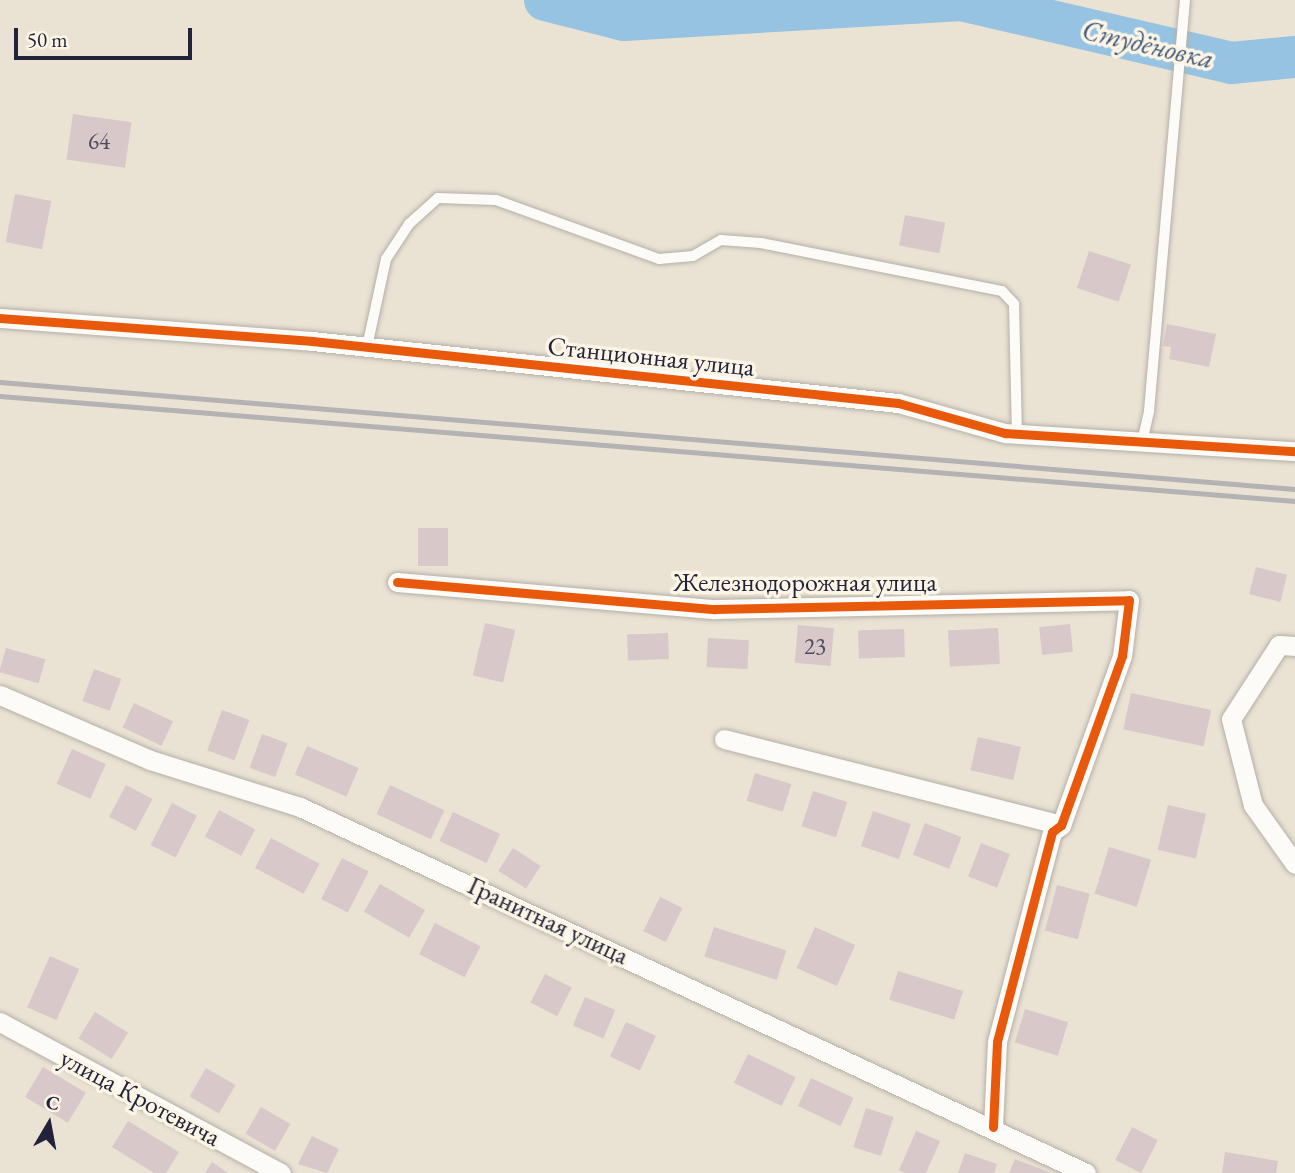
<!DOCTYPE html>
<html>
<head>
<meta charset="utf-8">
<style>
  body { margin:0 }
  #map { position:relative; width:1295px; height:1173px; overflow:hidden; background:#eae2d3; font-family:"EB Garamond",serif }
  div>[style] { position:absolute }
  .river>* { height:42px; margin:-21px; padding:0 21px; transform-origin:21px; border-radius:21px; background:#95c3e1 }
  .building>* { inset:0; background:#d8c8c9; transform-origin:0 0 }
  .roads { filter:drop-shadow(0 0 2px #b4afa8) drop-shadow(0 0 2px #b4afa8) }
  .lane>* { height:10px; margin:-5px; padding:0 5px; transform-origin:5px; border-radius:5px; background:#fcfbf8 }
  .street>* { height:19px; margin:-9.5px; padding:0 9.5px; transform-origin:9.5px; border-radius:9.5px; background:#fcfbf8 }
  .rail>* { height:5px; margin:-2.5px; padding:0 2.5px; transform-origin:2.5px; border-radius:2.5px; background:#b4b2b4 }
  .cycleway>* { height:9px; margin:-4.5px; padding:0 4.5px; transform-origin:4.5px; border-radius:4.5px; background:#e8590c }
  span { translate:-50% -50%; white-space:nowrap; text-align:center; line-height:1.15; -webkit-text-stroke:7px #fcf5e5; paint-order:stroke }
  .number-label { font-size:23px; color:#504c5e }
  .number-label span { -webkit-text-stroke-width:0 }
  .street-label { font-size:26px; color:#22223b }
  .water-label { font-size:28px; color:#3d5677; font-style:italic }
  .north { position:absolute; left:14px; top:1089px; width:70px; height:70px; -webkit-text-stroke:5px #fcf5e5; paint-order:stroke; rotate:10deg; font-size:19px; font-weight:700; line-height:28px; text-align:center; color:#22223b }
  .north::after { content:''; display:block; margin:auto; width:24px; height:32px; background:#22223b; clip-path:polygon(50% 0,100% 100%,50% 72%,0 100%) }
  .scale { position:absolute; left:14px; top:28px; width:178px; height:32px; box-sizing:border-box; border:4px solid #22223b; border-top:0; padding-left:9px; font-size:21px; line-height:24px; white-space:nowrap; color:#22223b; -webkit-text-stroke:5px #fcf5e5; paint-order:stroke }
</style>
</head>
<body>
<div id="map">
  <div class="river">
    <i style="left:545px;top:0;width:81px;rotate:14.2deg"></i>
    <i style="left:624px;top:20px;width:338px;rotate:-3.4deg"></i>
    <i style="left:961px;top:0;width:277px;rotate:13.1deg"></i>
    <i style="left:1231px;top:63px;width:64px;rotate:-5.4deg"></i>
  </div>
  <div class="building">
    <i style="left:73px;top:114px;width:59px;height:46px;rotate:8deg"></i>
    <i style="left:15px;top:194px;width:37px;height:49px;rotate:11deg"></i>
    <i style="left:905px;top:215px;width:41px;height:31px;rotate:11deg"></i>
    <i style="left:1089px;top:251px;width:44px;height:39px;rotate:18deg"></i>
    <i style="clip-path:polygon(1167px 324px,1216px 334px,1209px 367px,1169px 359px,1171px 347px,1163px 346px)"></i>
    <i style="left:418px;top:528px;width:30px;height:38px"></i>
    <i style="left:1256px;top:567px;width:32px;height:28px;rotate:14deg"></i>
    <i style="left:485px;top:623px;width:31px;height:54px;rotate:13deg"></i>
    <i style="left:1070px;top:624px;width:28px;height:31px;rotate:84deg"></i>
    <i style="left:798px;top:625px;width:36px;height:38px;rotate:5deg"></i>
    <i style="left:998px;top:628px;width:36px;height:50px;rotate:87deg"></i>
    <i style="left:904px;top:629px;width:28px;height:46px;rotate:88deg"></i>
    <i style="left:668px;top:633px;width:26px;height:41px;rotate:88deg"></i>
    <i style="left:708px;top:638px;width:41px;height:29px;rotate:3deg"></i>
    <i style="left:6px;top:648px;width:41px;height:25px;rotate:16deg"></i>
    <i style="left:94px;top:669px;width:29px;height:34px;rotate:20deg"></i>
    <i style="left:1131px;top:693px;width:82px;height:37px;rotate:12deg"></i>
    <i style="left:134px;top:703px;width:43px;height:27px;rotate:25deg"></i>
    <i style="left:222px;top:710px;width:29px;height:43px;rotate:20deg"></i>
    <i style="left:262px;top:734px;width:27px;height:36px;rotate:20deg"></i>
    <i style="left:978px;top:737px;width:44px;height:34px;rotate:13deg"></i>
    <i style="left:307px;top:746px;width:56px;height:31px;rotate:23deg"></i>
    <i style="left:72px;top:749px;width:37px;height:38px;rotate:24deg"></i>
    <i style="left:755px;top:773px;width:38px;height:29px;rotate:17deg"></i>
    <i style="left:126px;top:785px;width:30px;height:36px;rotate:28deg"></i>
    <i style="left:390px;top:785px;width:60px;height:32px;rotate:25deg"></i>
    <i style="left:813px;top:791px;width:36px;height:37px;rotate:18deg"></i>
    <i style="left:172px;top:803px;width:28px;height:47px;rotate:27deg"></i>
    <i style="left:1168px;top:805px;width:39px;height:46px;rotate:13deg"></i>
    <i style="left:219px;top:810px;width:41px;height:30px;rotate:28deg"></i>
    <i style="left:873px;top:811px;width:40px;height:37px;rotate:19deg"></i>
    <i style="left:453px;top:812px;width:52px;height:32px;rotate:25deg"></i>
    <i style="left:925px;top:823px;width:39px;height:34px;rotate:21deg"></i>
    <i style="left:271px;top:838px;width:55px;height:34px;rotate:28deg"></i>
    <i style="left:981px;top:843px;width:31px;height:36px;rotate:21deg"></i>
    <i style="left:1109px;top:847px;width:44px;height:49px;rotate:17deg"></i>
    <i style="left:513px;top:848px;width:33px;height:27px;rotate:33deg"></i>
    <i style="left:342px;top:858px;width:30px;height:46px;rotate:27deg"></i>
    <i style="left:380px;top:884px;width:52px;height:32px;rotate:30deg"></i>
    <i style="left:1057px;top:885px;width:34px;height:47px;rotate:15deg"></i>
    <i style="left:660px;top:897px;width:25px;height:38px;rotate:26deg"></i>
    <i style="left:435px;top:923px;width:51px;height:35px;rotate:27deg"></i>
    <i style="left:714px;top:927px;width:76px;height:31px;rotate:18deg"></i>
    <i style="left:815px;top:927px;width:44px;height:45px;rotate:24deg"></i>
    <i style="left:50px;top:956px;width:32px;height:56px;rotate:24deg"></i>
    <i style="left:898px;top:971px;width:68px;height:30px;rotate:17deg"></i>
    <i style="left:545px;top:974px;width:30px;height:32px;rotate:27deg"></i>
    <i style="left:585px;top:997px;width:33px;height:31px;rotate:23deg"></i>
    <i style="left:1025px;top:1009px;width:45px;height:35px;rotate:17deg"></i>
    <i style="left:95px;top:1012px;width:39px;height:31px;rotate:32deg"></i>
    <i style="left:626px;top:1022px;width:33px;height:38px;rotate:25deg"></i>
    <i style="left:748px;top:1054px;width:53px;height:32px;rotate:26deg"></i>
    <i style="left:43px;top:1067px;width:50px;height:35px;rotate:31deg"></i>
    <i style="left:206px;top:1068px;width:34px;height:33px;rotate:30deg"></i>
    <i style="left:811px;top:1078px;width:47px;height:31px;rotate:25deg"></i>
    <i style="left:261px;top:1107px;width:34px;height:31px;rotate:30deg"></i>
    <i style="left:866px;top:1108px;width:29px;height:41px;rotate:18deg"></i>
    <i style="clip-path:polygon(128px 1121px,179px 1152px,166px 1173px,154px 1173px,112px 1147px)"></i>
    <i style="left:1132px;top:1127px;width:29px;height:37px;rotate:27deg"></i>
    <i style="clip-path:polygon(916px 1131px,940px 1141px,926px 1173px,905px 1173px,899px 1170px)"></i>
    <i style="clip-path:polygon(312px 1136px,339px 1149px,327px 1173px,298px 1164px)"></i>
    <i style="clip-path:polygon(1225px 1152px,1278px 1161px,1276px 1173px,1222px 1173px)"></i>
    <i style="clip-path:polygon(965px 1153px,997px 1164px,994px 1173px,958px 1173px)"></i>
    <i style="clip-path:polygon(1015px 1159px,1051px 1173px,1009px 1173px)"></i>
    <i style="clip-path:polygon(212px 1162px,228px 1173px,205px 1173px)"></i>
  </div>
  <div class="roads">
    <div class="lane">
      <i style="left:367px;top:347px;width:90px;rotate:-77.8deg"></i>
      <i style="left:386px;top:259px;width:42px;rotate:-56.7deg"></i>
      <i style="left:409px;top:224px;width:39px;rotate:-42deg"></i>
      <i style="left:438px;top:198px;width:58px;rotate:2deg"></i>
      <i style="left:496px;top:200px;width:173px;rotate:19.9deg"></i>
      <i style="left:659px;top:259px;width:34px;rotate:-5deg"></i>
      <i style="left:693px;top:256px;width:32px;rotate:-30deg"></i>
      <i style="left:721px;top:240px;width:40px;rotate:4.3deg"></i>
      <i style="left:761px;top:243px;width:246px;rotate:11.3deg"></i>
      <i style="left:1002px;top:291px;width:18px;rotate:47deg"></i>
      <i style="left:1014px;top:304px;width:130px;rotate:88.7deg"></i>
      <i style="left:1142px;top:442px;width:32px;rotate:-77deg"></i>
      <i style="left:1149px;top:411px;width:413px;rotate:-85deg"></i>
    </div>
    <div class="street">
      <i style="left:0;top:318px;width:313px;rotate:4.2deg"></i>
      <i style="left:312px;top:341px;width:589px;rotate:6.04deg"></i>
      <i style="left:898px;top:403px;width:111px;rotate:15.7deg"></i>
      <i style="left:1005px;top:433px;width:291px;rotate:3.6deg"></i>
      <i style="left:397px;top:582px;width:319px;rotate:4.9deg"></i>
      <i style="left:715px;top:609px;width:414px;rotate:-1.2deg"></i>
      <i style="left:1129px;top:600px;width:56px;rotate:97.1deg"></i>
      <i style="left:1122px;top:656px;width:180px;rotate:109.8deg"></i>
      <i style="left:1061px;top:825px;width:11px;rotate:142deg"></i>
      <i style="left:1052px;top:832px;width:217px;rotate:104.7deg"></i>
      <i style="left:997px;top:1042px;width:85px;rotate:92.7deg"></i>
      <i style="left:1295px;top:646px;width:16px;rotate:-176deg"></i>
      <i style="left:1279px;top:645px;width:88px;rotate:123deg"></i>
      <i style="left:1231px;top:719px;width:89px;rotate:75.7deg"></i>
      <i style="left:1253px;top:805px;width:72px;rotate:54.6deg"></i>
      <i style="left:0;top:695px;width:163px;rotate:23.4deg"></i>
      <i style="left:150px;top:760px;width:157px;rotate:17.4deg"></i>
      <i style="left:300px;top:807px;width:867px;rotate:24.97deg"></i>
      <i style="left:724px;top:739px;width:348px;rotate:14.3deg"></i>
      <i style="left:0;top:1022px;width:319px;rotate:28.3deg"></i>
    </div>
  </div>
  <div class="rail">
    <i style="left:0;top:382px;width:1299px;rotate:4.72deg"></i>
    <i style="left:0;top:396px;width:1299px;rotate:4.64deg"></i>
  </div>
  <div class="cycleway">
    <i style="left:0;top:318px;width:313px;rotate:4.2deg"></i>
    <i style="left:312px;top:341px;width:589px;rotate:6.04deg"></i>
    <i style="left:898px;top:403px;width:111px;rotate:15.7deg"></i>
    <i style="left:1005px;top:433px;width:291px;rotate:3.6deg"></i>
    <i style="left:397px;top:582px;width:319px;rotate:4.9deg"></i>
    <i style="left:715px;top:609px;width:414px;rotate:-1.2deg"></i>
    <i style="left:1129px;top:600px;width:56px;rotate:97.1deg"></i>
    <i style="left:1122px;top:656px;width:180px;rotate:109.8deg"></i>
    <i style="left:1061px;top:825px;width:11px;rotate:142deg"></i>
    <i style="left:1052px;top:832px;width:217px;rotate:104.7deg"></i>
    <i style="left:997px;top:1042px;width:85px;rotate:92.7deg"></i>
  </div>
  <div class="number-label">
    <span style="left:99px;top:141px">64</span>
    <span style="left:815px;top:646px">23</span>
  </div>
  <div class="street-label">
    <span style="left:651px;top:357px;rotate:6deg">Станционная улица</span>
    <span style="left:805px;top:583px">Железнодорожная улица</span>
    <span style="left:548px;top:921px;rotate:25deg">Гранитная улица</span>
    <span style="left:140px;top:1098px;rotate:28deg">улица Кротевича</span>
  </div>
  <div class="water-label">
    <span style="left:1148px;top:44px;rotate:13deg">Студёновка</span>
  </div>
  <div class="north">С</div>
  <div class="scale">50 m</div>
</div>
</body>
</html>
